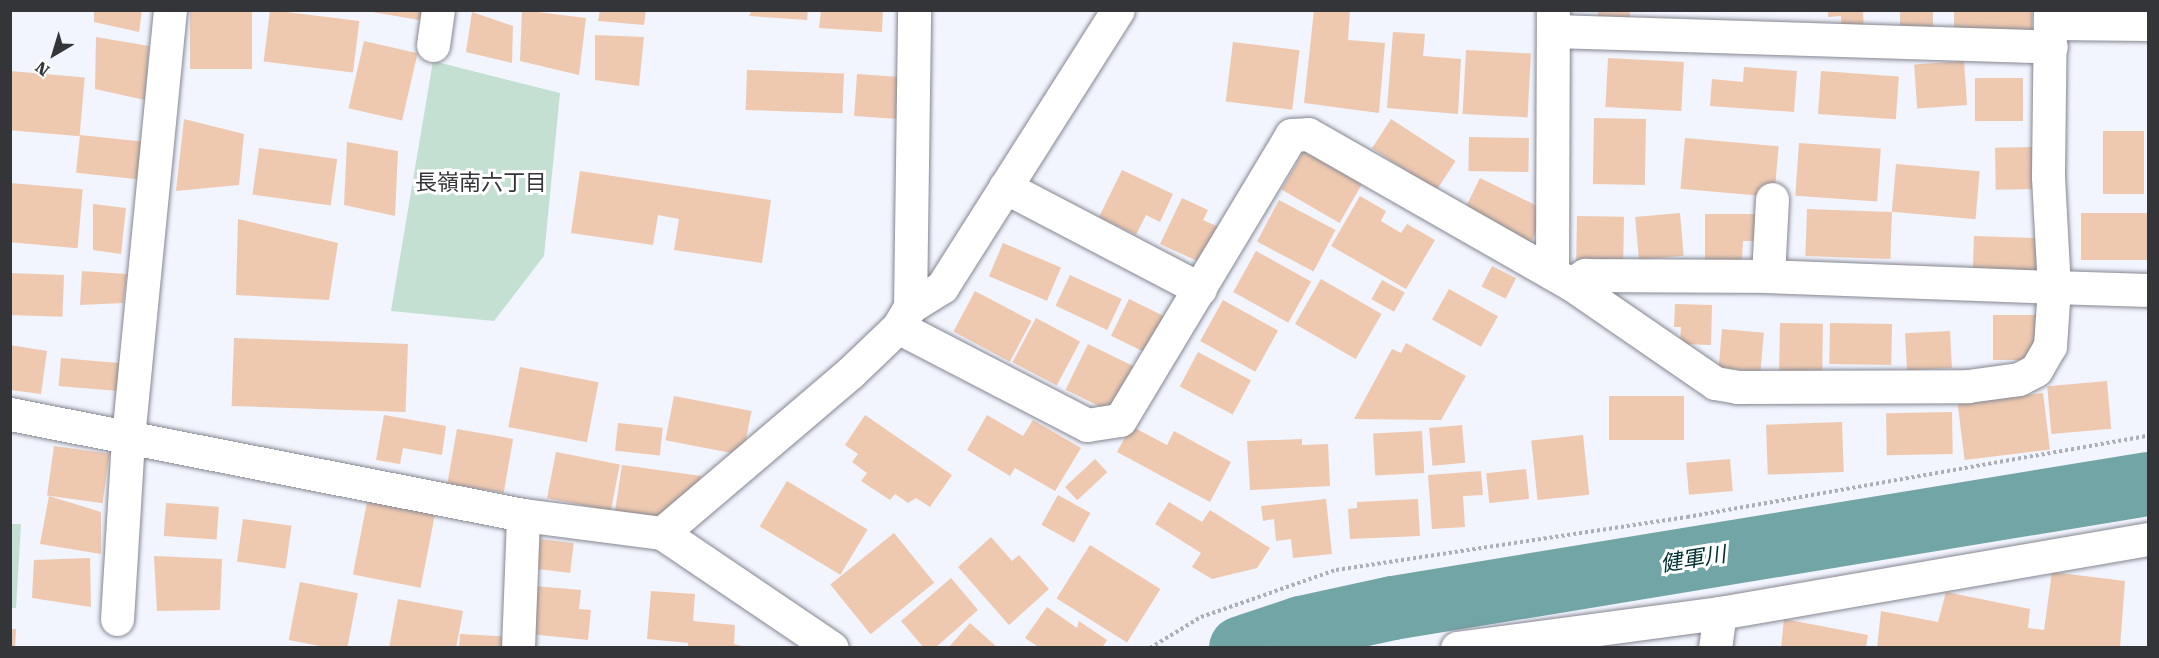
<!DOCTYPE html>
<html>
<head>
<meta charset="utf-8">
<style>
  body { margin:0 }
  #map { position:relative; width:2159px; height:658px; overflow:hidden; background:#f2f4fe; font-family:"Roboto Serif","Noto Sans JP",serif }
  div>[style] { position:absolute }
  .green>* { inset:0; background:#c4e0d2 }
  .river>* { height:64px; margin:-32px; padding:0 32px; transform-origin:32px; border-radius:32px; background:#72a5a6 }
  .building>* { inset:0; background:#eec9b0; transform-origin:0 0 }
  .path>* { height:4px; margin-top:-2px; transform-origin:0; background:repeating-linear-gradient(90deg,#adafb7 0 3px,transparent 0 6px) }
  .roads { filter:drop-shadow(0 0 2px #848690) drop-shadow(0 0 2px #848690) }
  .street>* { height:33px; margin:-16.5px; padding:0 16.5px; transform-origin:16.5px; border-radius:16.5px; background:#fff }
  span { translate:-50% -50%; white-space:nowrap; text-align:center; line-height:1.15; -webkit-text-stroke:6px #fff; paint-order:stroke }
  .neighbourhood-label { font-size:22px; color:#343539 }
  .water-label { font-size:22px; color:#003234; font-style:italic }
  .frame { position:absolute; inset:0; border:12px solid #343539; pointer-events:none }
  .north { position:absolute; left:24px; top:24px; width:60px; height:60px; -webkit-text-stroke:4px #fff; paint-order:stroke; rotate:218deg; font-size:16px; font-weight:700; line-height:24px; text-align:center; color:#343539 }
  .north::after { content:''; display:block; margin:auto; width:21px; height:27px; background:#343539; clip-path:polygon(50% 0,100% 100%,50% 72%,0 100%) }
</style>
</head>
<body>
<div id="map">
  <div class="green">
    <i style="clip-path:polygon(433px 61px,560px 93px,544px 256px,494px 321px,391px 311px)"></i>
    <i style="clip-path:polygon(11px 524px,21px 524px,16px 608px,11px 608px)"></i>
  </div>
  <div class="river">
    <i style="left:1241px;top:648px;width:63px;rotate:-18.4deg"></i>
    <i style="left:1301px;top:628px;width:94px;rotate:-12.3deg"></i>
    <i style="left:1393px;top:608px;width:765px;rotate:-9.33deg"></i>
  </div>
  <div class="building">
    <i style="clip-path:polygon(94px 10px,142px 10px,139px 32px,94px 22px)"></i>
    <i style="left:190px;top:10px;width:62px;height:59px"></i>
    <i style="left:270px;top:10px;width:90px;height:52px;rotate:7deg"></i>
    <i style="clip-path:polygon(372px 10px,425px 10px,425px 21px,372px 12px)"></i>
    <i style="clip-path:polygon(522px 10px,586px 18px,579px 75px,520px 61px)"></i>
    <i style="clip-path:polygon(600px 10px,646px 10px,644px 25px,598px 21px)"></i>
    <i style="clip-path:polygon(752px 10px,808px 10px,807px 20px,749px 16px)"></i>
    <i style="clip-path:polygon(821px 10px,883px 10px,882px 32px,819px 28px)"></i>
    <i style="clip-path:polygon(1314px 10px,1350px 10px,1348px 40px,1385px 43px,1379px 113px,1304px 103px)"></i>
    <i style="clip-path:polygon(1598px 10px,1630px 10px,1630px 23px,1598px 21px)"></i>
    <i style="clip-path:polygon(1828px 10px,1863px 10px,1864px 36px,1842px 37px,1841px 16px,1828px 17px)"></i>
    <i style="left:1900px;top:10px;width:33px;height:23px"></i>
    <i style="left:1954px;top:10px;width:78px;height:23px"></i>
    <i style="clip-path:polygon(472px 12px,513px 26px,512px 63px,466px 52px)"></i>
    <i style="clip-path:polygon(1393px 32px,1425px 34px,1423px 56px,1461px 59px,1458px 114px,1387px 108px)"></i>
    <i style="clip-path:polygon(595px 35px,644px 37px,639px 86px,595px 80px)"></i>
    <i style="clip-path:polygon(96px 37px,149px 46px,145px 100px,95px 89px)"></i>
    <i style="left:364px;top:41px;width:55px;height:69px;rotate:13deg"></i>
    <i style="left:1233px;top:42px;width:67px;height:60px;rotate:7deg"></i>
    <i style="left:1466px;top:50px;width:65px;height:64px;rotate:3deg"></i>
    <i style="left:1608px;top:58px;width:76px;height:49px;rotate:3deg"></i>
    <i style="left:1964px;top:61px;width:44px;height:50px;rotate:86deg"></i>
    <i style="clip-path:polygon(1744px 67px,1797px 71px,1794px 112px,1710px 106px,1712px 79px,1743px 82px)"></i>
    <i style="left:747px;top:70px;width:97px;height:40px;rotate:2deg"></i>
    <i style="left:10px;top:71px;width:75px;height:59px;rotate:5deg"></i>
    <i style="left:1821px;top:71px;width:78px;height:43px;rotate:4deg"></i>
    <i style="left:857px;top:74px;width:49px;height:42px;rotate:4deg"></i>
    <i style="left:1975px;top:78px;width:48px;height:43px"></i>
    <i style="left:1594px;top:118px;width:52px;height:66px;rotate:1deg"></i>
    <i style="clip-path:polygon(184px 119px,244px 134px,239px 185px,176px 191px)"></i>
    <i style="left:1391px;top:119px;width:77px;height:35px;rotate:33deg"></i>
    <i style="left:2103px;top:131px;width:41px;height:63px"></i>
    <i style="left:80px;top:135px;width:67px;height:38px;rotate:6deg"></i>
    <i style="left:1469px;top:137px;width:60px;height:34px;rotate:1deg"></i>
    <i style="left:1685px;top:138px;width:94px;height:51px;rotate:5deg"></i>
    <i style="clip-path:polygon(347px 142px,398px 151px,395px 216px,344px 205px)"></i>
    <i style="left:1799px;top:143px;width:82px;height:53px;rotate:4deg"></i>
    <i style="left:1306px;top:147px;width:67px;height:49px;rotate:30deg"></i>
    <i style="left:2037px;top:147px;width:42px;height:42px;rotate:89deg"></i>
    <i style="left:259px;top:148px;width:79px;height:47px;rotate:8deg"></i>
    <i style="left:1896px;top:164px;width:84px;height:48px;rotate:5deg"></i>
    <i style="clip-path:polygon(1122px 170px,1173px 194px,1160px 222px,1146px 215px,1136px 235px,1099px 217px)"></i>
    <i style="clip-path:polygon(580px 171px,771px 200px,762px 263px,674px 250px,679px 219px,658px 215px,653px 245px,571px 233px)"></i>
    <i style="left:1480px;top:178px;width:74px;height:39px;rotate:26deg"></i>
    <i style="left:10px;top:183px;width:73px;height:59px;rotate:5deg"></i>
    <i style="clip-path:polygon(1360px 196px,1386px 211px,1381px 221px,1401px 233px,1407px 224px,1435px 240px,1406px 289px,1331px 246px)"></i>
    <i style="clip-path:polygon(1182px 198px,1208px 210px,1203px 220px,1223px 229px,1206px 265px,1160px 244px)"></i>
    <i style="left:1279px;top:200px;width:64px;height:47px;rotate:28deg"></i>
    <i style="clip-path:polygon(93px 204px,126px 208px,121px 254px,93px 250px)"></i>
    <i style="left:1807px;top:209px;width:85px;height:47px;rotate:2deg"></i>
    <i style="left:1680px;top:213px;width:43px;height:45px;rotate:85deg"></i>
    <i style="left:2147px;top:213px;width:47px;height:66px;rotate:90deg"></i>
    <i style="clip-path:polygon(1705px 214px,1762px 214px,1762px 241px,1743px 241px,1742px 260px,1705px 260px)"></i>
    <i style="left:1577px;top:216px;width:47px;height:44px;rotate:1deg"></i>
    <i style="clip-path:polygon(238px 219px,338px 243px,329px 300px,236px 295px)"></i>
    <i style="left:1974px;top:236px;width:66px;height:36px;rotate:2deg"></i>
    <i style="left:1003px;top:243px;width:63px;height:36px;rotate:23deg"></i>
    <i style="left:1256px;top:251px;width:63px;height:47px;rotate:29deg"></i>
    <i style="left:1492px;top:266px;width:27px;height:23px;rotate:27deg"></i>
    <i style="clip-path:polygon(82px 271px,127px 274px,123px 303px,80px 305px)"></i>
    <i style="left:10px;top:273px;width:54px;height:42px;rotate:2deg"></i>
    <i style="left:1070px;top:275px;width:57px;height:34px;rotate:25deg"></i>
    <i style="left:1321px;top:279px;width:70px;height:52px;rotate:30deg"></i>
    <i style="left:1382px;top:280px;width:26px;height:22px;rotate:29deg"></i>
    <i style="left:1449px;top:289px;width:56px;height:35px;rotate:29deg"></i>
    <i style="left:975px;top:291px;width:64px;height:46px;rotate:28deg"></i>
    <i style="left:1129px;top:299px;width:50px;height:41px;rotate:26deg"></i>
    <i style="left:1223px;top:300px;width:63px;height:47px;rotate:29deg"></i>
    <i style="clip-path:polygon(1675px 304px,1712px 305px,1711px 345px,1680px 344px,1681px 327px,1674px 327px)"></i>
    <i style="left:1993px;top:315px;width:45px;height:45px"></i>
    <i style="left:1036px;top:318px;width:50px;height:50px;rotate:28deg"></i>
    <i style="left:1780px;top:323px;width:43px;height:50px;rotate:1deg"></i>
    <i style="left:1830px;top:323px;width:62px;height:41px;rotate:1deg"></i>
    <i style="left:1722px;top:329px;width:42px;height:39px;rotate:5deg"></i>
    <i style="left:1950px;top:331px;width:37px;height:45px;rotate:87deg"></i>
    <i style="left:234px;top:338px;width:174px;height:68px;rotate:2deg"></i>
    <i style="clip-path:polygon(1406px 343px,1466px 376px,1441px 420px,1354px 419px,1392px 349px,1401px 353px)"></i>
    <i style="left:1088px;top:344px;width:53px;height:51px;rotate:26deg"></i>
    <i style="clip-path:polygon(10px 345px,47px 351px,41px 394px,10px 390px)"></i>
    <i style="left:1198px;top:352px;width:60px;height:39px;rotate:28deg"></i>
    <i style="left:61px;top:358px;width:60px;height:28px;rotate:5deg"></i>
    <i style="left:520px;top:367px;width:80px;height:61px;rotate:11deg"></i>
    <i style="left:2107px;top:381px;width:48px;height:60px;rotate:85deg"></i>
    <i style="left:2043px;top:393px;width:57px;height:86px;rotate:83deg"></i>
    <i style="left:674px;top:396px;width:79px;height:45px;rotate:11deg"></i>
    <i style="left:1609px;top:396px;width:75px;height:44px"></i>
    <i style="left:1952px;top:412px;width:42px;height:66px;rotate:89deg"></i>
    <i style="clip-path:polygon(384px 415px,446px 426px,442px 455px,403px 448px,400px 464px,376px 460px)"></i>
    <i style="clip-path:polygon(865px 415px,952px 475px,930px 507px,916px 498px,908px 503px,895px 494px,890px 500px,861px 481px,867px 473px,852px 462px,858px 454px,845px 445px)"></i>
    <i style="clip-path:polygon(987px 415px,1023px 436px,1033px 420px,1081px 448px,1055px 491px,1015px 468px,1010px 476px,967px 450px)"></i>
    <i style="left:1842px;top:422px;width:50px;height:76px;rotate:88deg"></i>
    <i style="left:618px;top:423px;width:45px;height:28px;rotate:6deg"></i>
    <i style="left:1462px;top:425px;width:38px;height:33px;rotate:85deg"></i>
    <i style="clip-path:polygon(1131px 426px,1167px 445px,1174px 431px,1231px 462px,1210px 502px,1117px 452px)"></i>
    <i style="left:457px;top:429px;width:57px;height:55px;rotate:10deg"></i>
    <i style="left:1422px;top:431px;width:42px;height:49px;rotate:87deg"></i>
    <i style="left:1583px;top:435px;width:60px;height:52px;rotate:84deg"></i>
    <i style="clip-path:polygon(1302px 439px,1302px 445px,1328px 444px,1330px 486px,1250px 490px,1247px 441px)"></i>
    <i style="left:54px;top:446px;width:56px;height:50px;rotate:8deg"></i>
    <i style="left:556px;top:452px;width:65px;height:47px;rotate:11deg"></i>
    <i style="left:1095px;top:459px;width:18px;height:41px;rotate:47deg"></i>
    <i style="left:1730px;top:459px;width:32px;height:44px;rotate:85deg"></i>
    <i style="clip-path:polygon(622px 465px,701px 476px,699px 493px,663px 525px,614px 518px)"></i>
    <i style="left:1526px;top:469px;width:30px;height:40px;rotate:84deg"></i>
    <i style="clip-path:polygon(1481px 471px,1483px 495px,1463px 496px,1465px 527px,1432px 529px,1428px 475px)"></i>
    <i style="left:787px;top:481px;width:94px;height:53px;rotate:31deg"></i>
    <i style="left:1058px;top:495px;width:37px;height:34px;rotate:29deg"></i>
    <i style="clip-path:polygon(49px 496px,101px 512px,101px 554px,40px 544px)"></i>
    <i style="left:368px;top:497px;width:69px;height:79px;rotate:11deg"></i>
    <i style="clip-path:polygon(1326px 499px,1332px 554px,1293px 558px,1291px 539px,1276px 541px,1274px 519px,1263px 521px,1261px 506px)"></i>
    <i style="clip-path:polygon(1418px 499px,1420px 536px,1350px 539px,1348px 509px,1357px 508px,1357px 502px)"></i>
    <i style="clip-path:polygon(1169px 502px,1202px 522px,1210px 510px,1270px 548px,1257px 568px,1212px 579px,1192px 567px,1201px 553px,1155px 524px)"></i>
    <i style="left:166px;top:503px;width:53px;height:33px;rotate:4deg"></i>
    <i style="left:243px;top:519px;width:49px;height:43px;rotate:8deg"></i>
    <i style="left:894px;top:533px;width:64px;height:82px;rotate:51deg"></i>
    <i style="clip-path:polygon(991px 537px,1012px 561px,1019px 555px,1049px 589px,1009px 625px,958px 567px)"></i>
    <i style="left:540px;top:539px;width:34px;height:30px;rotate:7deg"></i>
    <i style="left:1090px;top:545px;width:83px;height:63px;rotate:32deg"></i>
    <i style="clip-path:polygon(154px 556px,222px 559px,220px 610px,157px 611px)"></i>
    <i style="clip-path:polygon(90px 558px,91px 607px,32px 598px,34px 560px)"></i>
    <i style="clip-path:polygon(2052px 572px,2125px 581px,2120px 648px,1877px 648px,1881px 611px,1938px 622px,1946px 592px,2030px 609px,2028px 628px,2044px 630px)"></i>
    <i style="clip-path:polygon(951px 578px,978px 610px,935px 648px,924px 648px,901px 621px)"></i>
    <i style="left:300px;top:582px;width:59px;height:59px;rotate:11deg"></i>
    <i style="clip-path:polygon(534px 586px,581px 590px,579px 609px,591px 610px,588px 640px,530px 634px)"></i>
    <i style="clip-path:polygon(651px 591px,695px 594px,693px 621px,735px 625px,734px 644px,750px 648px,688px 648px,688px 643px,647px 639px)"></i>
    <i style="clip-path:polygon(398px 599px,463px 611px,456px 648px,389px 648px)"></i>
    <i style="clip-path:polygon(1047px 607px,1077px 628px,1079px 621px,1107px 640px,1102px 648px,1040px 648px,1025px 638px)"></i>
    <i style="clip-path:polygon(1784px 619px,1868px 635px,1866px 648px,1781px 648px)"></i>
    <i style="clip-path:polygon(970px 623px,998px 648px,948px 648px)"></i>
    <i style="clip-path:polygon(10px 629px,16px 629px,15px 648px,10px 648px)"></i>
    <i style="clip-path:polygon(460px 634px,513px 637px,513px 648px,459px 648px)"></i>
  </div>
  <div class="path">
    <i style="left:1150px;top:648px;width:60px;rotate:-31.3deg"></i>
    <i style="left:1201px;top:617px;width:143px;rotate:-19.2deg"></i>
    <i style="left:1336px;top:570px;width:355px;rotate:-8.6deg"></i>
    <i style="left:1687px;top:517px;width:468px;rotate:-10deg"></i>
  </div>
  <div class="roads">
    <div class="street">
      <i style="left:2050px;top:10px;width:167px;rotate:90.7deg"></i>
      <i style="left:2048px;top:177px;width:110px;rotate:86.9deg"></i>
      <i style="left:2054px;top:287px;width:94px;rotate:1.8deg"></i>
      <i style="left:2050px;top:23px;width:98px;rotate:0.6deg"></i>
      <i style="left:1554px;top:31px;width:497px;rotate:1.8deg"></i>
      <i style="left:433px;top:45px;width:35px;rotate:-82deg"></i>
      <i style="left:1005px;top:187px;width:220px;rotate:27.6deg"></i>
      <i style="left:1552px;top:273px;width:262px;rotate:-89.8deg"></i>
      <i style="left:1571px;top:284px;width:175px;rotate:34.5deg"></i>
      <i style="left:1715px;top:383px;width:22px;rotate:10deg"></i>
      <i style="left:1737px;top:387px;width:231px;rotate:-0.2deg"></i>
      <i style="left:1968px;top:386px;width:51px;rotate:-7.8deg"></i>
      <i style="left:2019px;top:379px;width:19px;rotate:-28deg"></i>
      <i style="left:2036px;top:370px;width:28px;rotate:-60deg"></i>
      <i style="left:2050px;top:346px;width:59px;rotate:-86.1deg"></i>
      <i style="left:2054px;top:287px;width:286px;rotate:-177.8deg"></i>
      <i style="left:1768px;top:276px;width:77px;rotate:-87deg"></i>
      <i style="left:910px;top:307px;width:38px;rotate:-32deg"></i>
      <i style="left:942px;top:287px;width:328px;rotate:-57.6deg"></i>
      <i style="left:898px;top:327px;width:213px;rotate:27.4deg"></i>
      <i style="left:1087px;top:425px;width:33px;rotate:-9deg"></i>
      <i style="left:1120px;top:420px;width:332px;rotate:-59deg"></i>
      <i style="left:1291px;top:135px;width:17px;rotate:-3deg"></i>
      <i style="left:1308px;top:134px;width:303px;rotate:29.7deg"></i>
      <i style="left:1571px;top:284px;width:17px;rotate:-33deg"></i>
      <i style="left:1585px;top:275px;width:183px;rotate:0.3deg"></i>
      <i style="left:10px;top:414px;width:523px;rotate:11.14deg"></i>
      <i style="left:523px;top:515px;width:140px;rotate:7.4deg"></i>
      <i style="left:662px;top:533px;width:205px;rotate:34.1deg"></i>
      <i style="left:662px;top:533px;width:247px;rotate:-40.4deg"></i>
      <i style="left:850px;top:373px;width:66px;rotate:-43.8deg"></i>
      <i style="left:898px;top:327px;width:23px;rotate:-59deg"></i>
      <i style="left:910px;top:307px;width:297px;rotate:-89.2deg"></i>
      <i style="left:117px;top:619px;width:181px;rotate:-86.5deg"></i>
      <i style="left:128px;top:438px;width:430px;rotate:-84.4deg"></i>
      <i style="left:518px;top:648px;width:133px;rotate:-87.8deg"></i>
      <i style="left:1457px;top:648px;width:265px;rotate:-7.6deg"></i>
      <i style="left:1720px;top:613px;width:434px;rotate:-9.8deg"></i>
      <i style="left:1715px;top:648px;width:35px;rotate:-82deg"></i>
    </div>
  </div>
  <div class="neighbourhood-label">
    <span style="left:481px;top:183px">長嶺南六丁目</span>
  </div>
  <div class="water-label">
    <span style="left:1693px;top:559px;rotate:-9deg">健軍川</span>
  </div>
  <div class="frame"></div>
  <div class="north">N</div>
</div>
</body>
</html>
